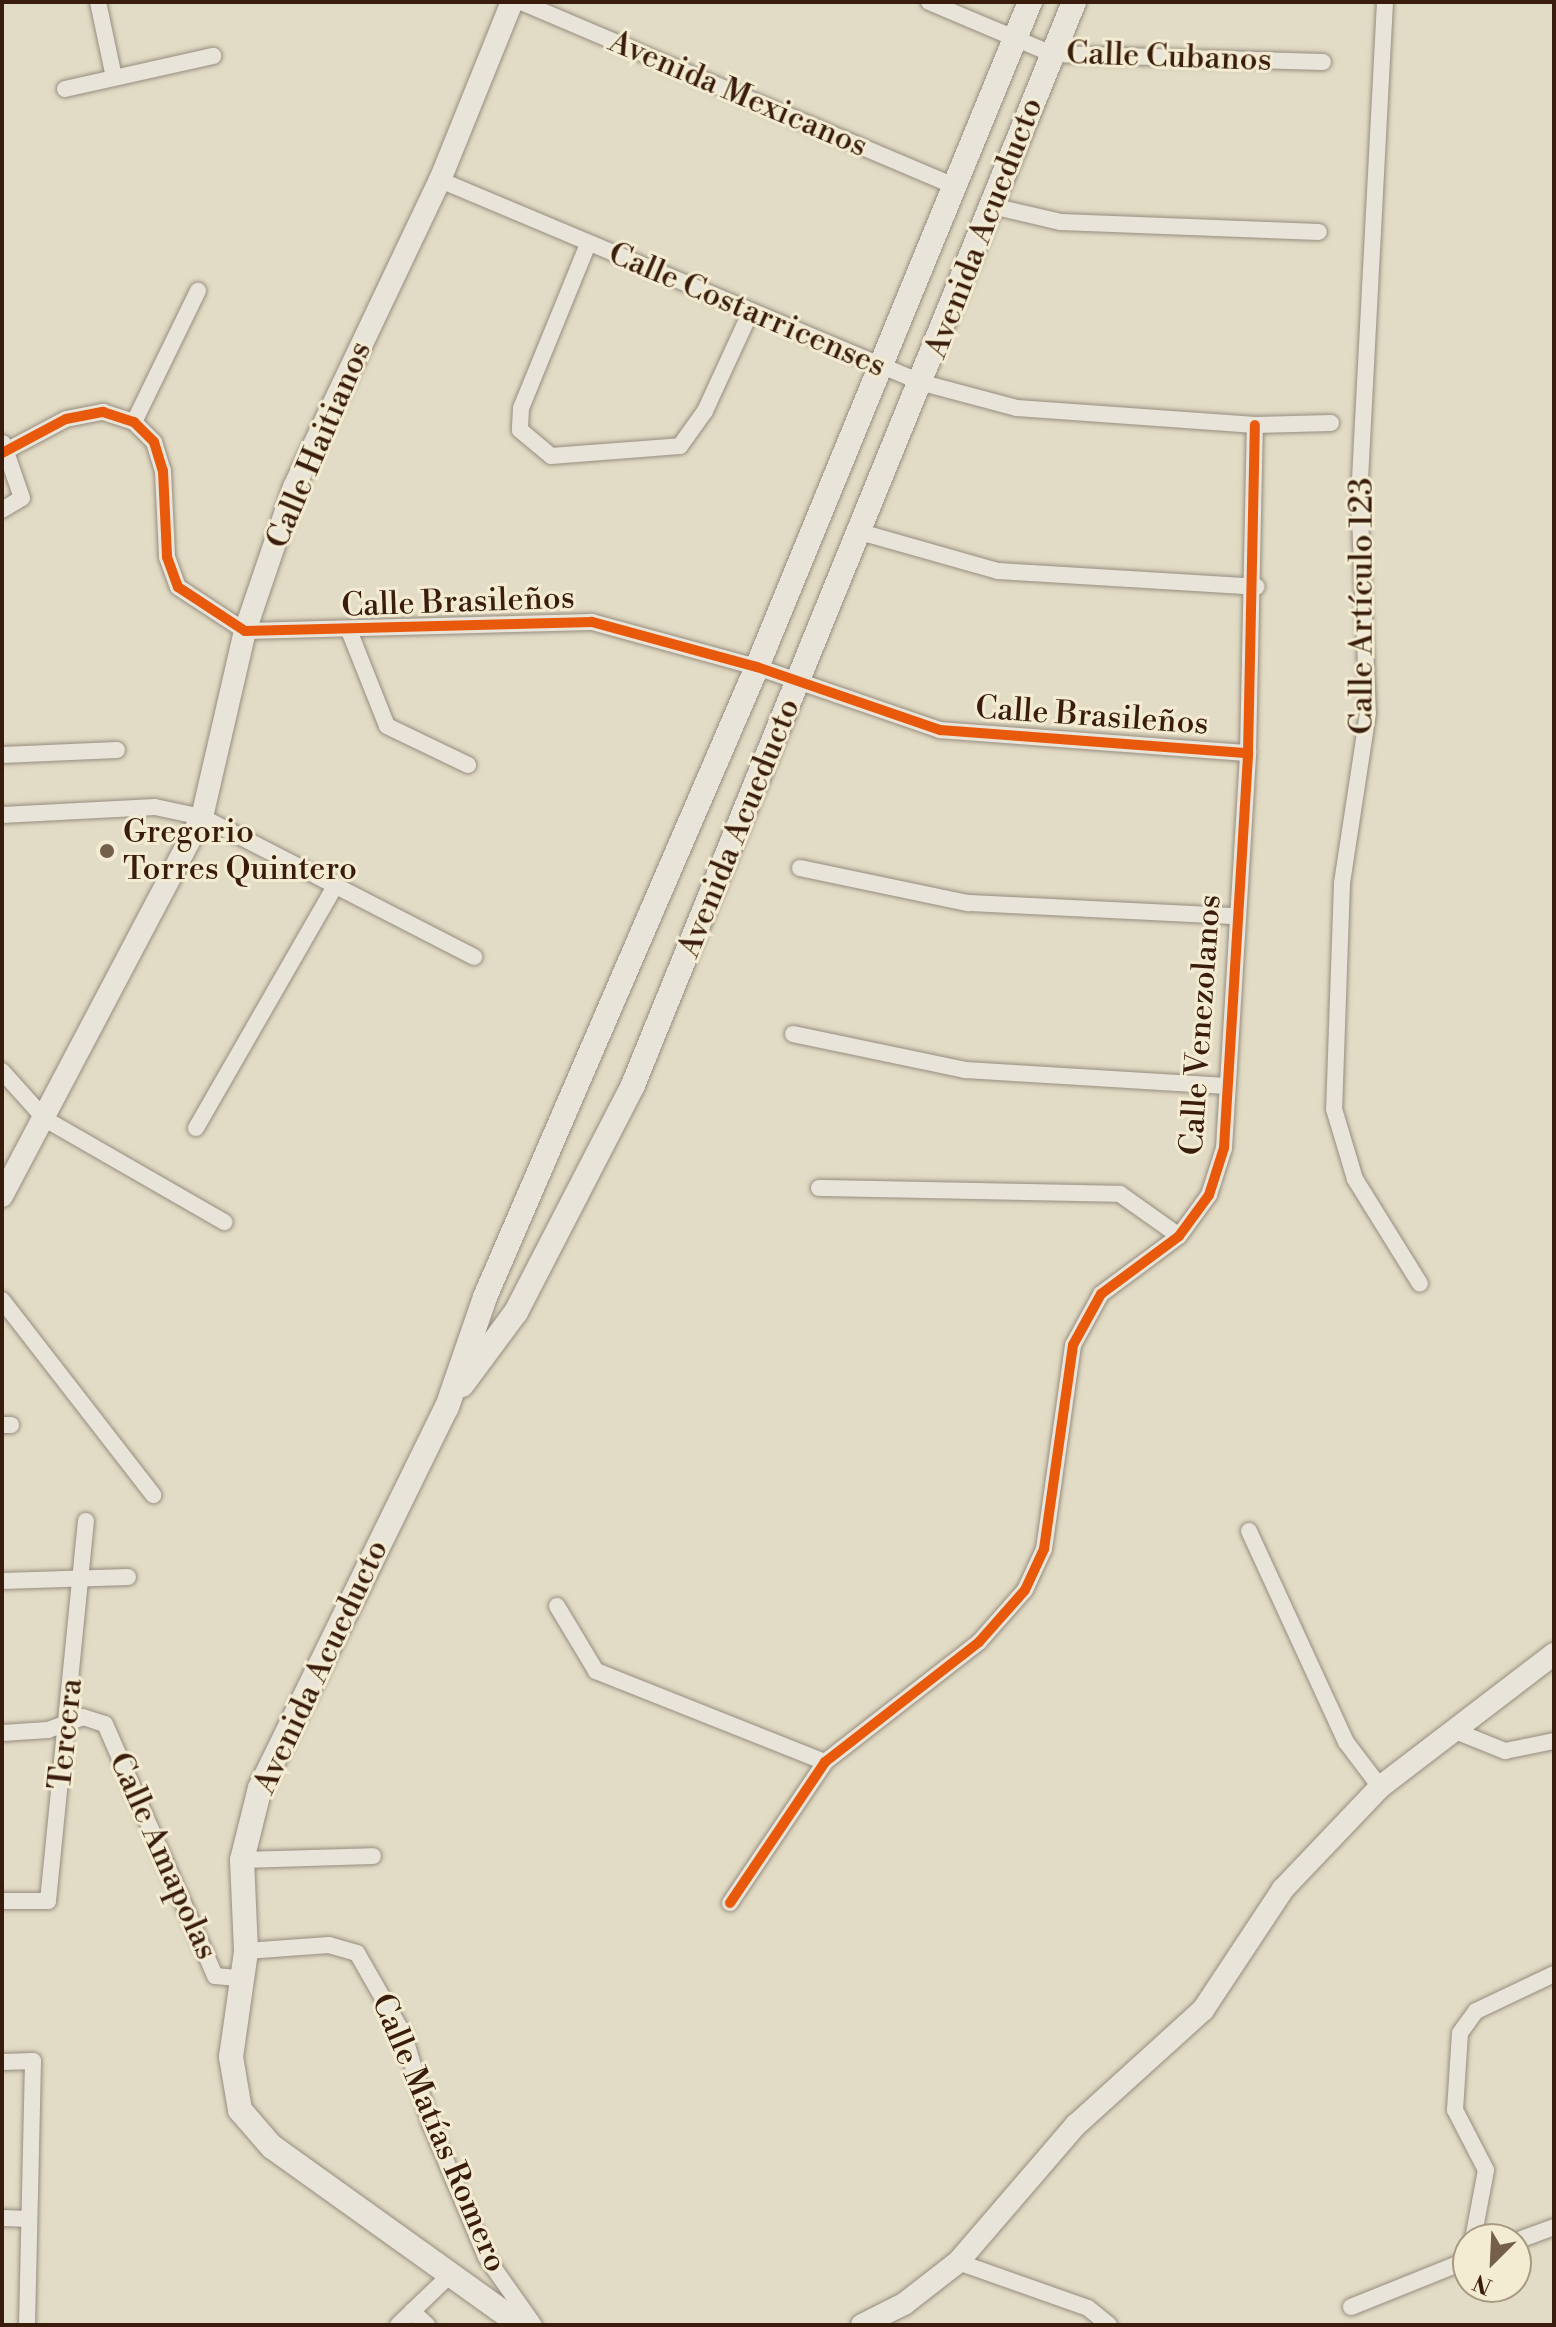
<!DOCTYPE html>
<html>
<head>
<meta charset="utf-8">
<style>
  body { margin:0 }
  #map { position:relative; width:1556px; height:2327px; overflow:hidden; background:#e2dbc5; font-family:"Libre Bodoni",serif }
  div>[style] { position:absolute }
  .roads { filter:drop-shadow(0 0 2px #968d7f) drop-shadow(0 0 2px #968d7f) }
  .minor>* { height:16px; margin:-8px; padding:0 8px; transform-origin:8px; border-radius:8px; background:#e8e4d9 }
  .tertiary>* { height:22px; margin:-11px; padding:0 11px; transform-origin:11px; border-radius:11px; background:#e8e4d9 }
  .secondary>* { height:24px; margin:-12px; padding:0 12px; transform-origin:12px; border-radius:12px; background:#e8e4d9 }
  .cycleway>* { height:10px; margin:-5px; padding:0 5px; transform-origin:5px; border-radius:5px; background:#e8590c }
  .dots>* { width:22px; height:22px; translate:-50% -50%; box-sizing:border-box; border:4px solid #f4ecd2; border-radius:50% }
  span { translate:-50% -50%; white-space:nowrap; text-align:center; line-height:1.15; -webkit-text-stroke:6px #f4ecd2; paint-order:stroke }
  .street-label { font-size:32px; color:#391c0c }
  .poi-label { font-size:32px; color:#391c0c }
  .left { translate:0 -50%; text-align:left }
  .frame { position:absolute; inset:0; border:4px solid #391c0c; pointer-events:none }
  .north { position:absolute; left:1452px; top:2223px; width:80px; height:80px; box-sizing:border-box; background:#f4ecd2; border:2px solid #a99983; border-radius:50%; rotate:204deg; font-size:22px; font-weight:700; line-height:32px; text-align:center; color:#391c0c }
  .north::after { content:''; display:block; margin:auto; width:28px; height:36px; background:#745f4d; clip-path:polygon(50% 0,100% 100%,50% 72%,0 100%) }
</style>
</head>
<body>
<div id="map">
  <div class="roads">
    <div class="minor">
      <i style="left:98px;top:2px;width:77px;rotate:78deg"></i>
      <i style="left:521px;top:2px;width:471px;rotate:23deg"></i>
      <i style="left:929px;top:2px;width:134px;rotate:22.9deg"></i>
      <i style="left:1052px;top:54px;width:271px;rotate:1.7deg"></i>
      <i style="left:1385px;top:2px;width:491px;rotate:93deg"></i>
      <i style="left:1359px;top:492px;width:221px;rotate:87.7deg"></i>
      <i style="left:1368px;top:713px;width:172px;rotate:98.7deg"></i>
      <i style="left:1342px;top:883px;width:226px;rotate:92deg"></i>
      <i style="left:1334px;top:1109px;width:73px;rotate:73.3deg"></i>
      <i style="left:1355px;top:1179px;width:123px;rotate:58.2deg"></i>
      <i style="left:65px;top:89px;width:152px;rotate:-12.6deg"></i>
      <i style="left:440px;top:180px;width:524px;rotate:22.8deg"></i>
      <i style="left:923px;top:383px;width:97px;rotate:14.9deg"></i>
      <i style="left:1017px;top:408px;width:239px;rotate:4.1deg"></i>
      <i style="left:1255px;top:425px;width:76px;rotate:-1.5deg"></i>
      <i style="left:992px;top:206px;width:71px;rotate:13.1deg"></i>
      <i style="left:1061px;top:222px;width:258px;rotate:2.2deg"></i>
      <i style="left:588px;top:244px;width:177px;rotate:112.2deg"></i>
      <i style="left:521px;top:408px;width:22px;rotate:93deg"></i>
      <i style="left:520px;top:430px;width:40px;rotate:40deg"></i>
      <i style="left:551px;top:456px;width:129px;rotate:-4.4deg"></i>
      <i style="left:680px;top:446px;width:43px;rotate:-54.5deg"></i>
      <i style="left:705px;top:411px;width:110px;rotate:-65.3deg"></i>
      <i style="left:134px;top:422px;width:146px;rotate:-64deg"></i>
      <i style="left:2px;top:453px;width:72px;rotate:-28deg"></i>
      <i style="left:66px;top:419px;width:38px;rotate:-11deg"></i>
      <i style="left:103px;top:412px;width:33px;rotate:18deg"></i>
      <i style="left:134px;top:422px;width:28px;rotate:45deg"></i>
      <i style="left:154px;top:442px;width:30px;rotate:73deg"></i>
      <i style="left:163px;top:471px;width:86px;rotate:87.3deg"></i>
      <i style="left:167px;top:557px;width:32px;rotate:70deg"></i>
      <i style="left:178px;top:587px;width:80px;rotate:33.3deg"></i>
      <i style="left:245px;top:631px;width:347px;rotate:-1.5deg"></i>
      <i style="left:592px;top:622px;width:171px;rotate:15.3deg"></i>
      <i style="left:757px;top:667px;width:194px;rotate:19deg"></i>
      <i style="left:940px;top:730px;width:309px;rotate:4.3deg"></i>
      <i style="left:2px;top:510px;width:23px;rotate:-31deg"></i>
      <i style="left:22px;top:498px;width:58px;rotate:-109.1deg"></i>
      <i style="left:860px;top:532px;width:143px;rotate:15.8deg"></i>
      <i style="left:998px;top:571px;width:259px;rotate:3.5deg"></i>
      <i style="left:350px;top:633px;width:100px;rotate:68.3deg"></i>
      <i style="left:387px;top:726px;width:90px;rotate:25.7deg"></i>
      <i style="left:2px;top:755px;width:115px;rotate:-2.5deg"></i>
      <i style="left:2px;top:815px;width:153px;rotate:-3deg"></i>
      <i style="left:155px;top:807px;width:48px;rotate:12deg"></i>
      <i style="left:202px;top:817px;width:306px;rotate:27.2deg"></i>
      <i style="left:800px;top:868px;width:172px;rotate:11.8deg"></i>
      <i style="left:968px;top:903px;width:266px;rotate:2.8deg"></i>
      <i style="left:793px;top:1034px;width:176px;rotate:11.8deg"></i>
      <i style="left:965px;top:1070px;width:262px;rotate:3.5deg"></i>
      <i style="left:2px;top:1071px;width:64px;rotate:48.1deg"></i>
      <i style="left:45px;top:1119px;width:207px;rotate:29.9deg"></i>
      <i style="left:196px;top:1128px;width:280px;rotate:-60.1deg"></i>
      <i style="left:819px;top:1188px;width:301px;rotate:1.1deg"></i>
      <i style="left:1120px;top:1194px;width:72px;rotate:35.4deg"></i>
      <i style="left:2px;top:1300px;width:247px;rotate:52.2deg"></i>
      <i style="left:2px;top:1425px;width:9px"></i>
      <i style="left:1249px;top:1531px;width:232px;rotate:65.3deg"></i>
      <i style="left:1346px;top:1742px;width:56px;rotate:52.9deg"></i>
      <i style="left:2px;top:1581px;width:126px;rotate:-1.8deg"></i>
      <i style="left:557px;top:1606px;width:76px;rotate:59deg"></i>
      <i style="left:596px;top:1671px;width:246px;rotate:21.7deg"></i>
      <i style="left:1458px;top:1732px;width:51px;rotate:22deg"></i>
      <i style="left:1505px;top:1751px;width:50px;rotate:-11.5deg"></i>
      <i style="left:2px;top:1733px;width:46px;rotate:-3.7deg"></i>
      <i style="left:48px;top:1730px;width:37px;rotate:-20deg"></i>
      <i style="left:83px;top:1717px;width:23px;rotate:18deg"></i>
      <i style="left:105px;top:1724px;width:275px;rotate:66.4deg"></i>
      <i style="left:215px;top:1976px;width:25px;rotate:5deg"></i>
      <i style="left:242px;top:1860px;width:131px;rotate:-1.7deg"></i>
      <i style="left:2px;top:1901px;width:46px"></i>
      <i style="left:48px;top:1901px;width:382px;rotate:-84.3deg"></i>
      <i style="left:730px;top:1903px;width:170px;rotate:-56deg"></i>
      <i style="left:825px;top:1762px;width:195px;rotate:-37.9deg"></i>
      <i style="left:979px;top:1642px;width:69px;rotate:-48.5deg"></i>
      <i style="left:1025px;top:1590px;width:45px;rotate:-65.1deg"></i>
      <i style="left:1044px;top:1549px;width:206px;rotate:-81.9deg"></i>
      <i style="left:1073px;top:1345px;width:58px;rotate:-61.2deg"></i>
      <i style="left:1101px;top:1294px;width:97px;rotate:-36.6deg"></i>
      <i style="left:1179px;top:1236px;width:51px;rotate:-53.8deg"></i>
      <i style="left:1209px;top:1195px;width:49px;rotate:-72.3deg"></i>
      <i style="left:1224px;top:1148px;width:396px;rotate:-86.5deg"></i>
      <i style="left:1248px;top:753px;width:328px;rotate:-88.8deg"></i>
      <i style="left:246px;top:1951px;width:83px;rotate:-4.1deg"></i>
      <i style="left:329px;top:1945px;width:29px;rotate:16deg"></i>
      <i style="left:357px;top:1953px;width:95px;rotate:60.2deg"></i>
      <i style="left:404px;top:2035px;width:92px;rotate:73.5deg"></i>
      <i style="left:430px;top:2123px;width:145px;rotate:67.3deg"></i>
      <i style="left:486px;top:2257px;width:83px;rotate:54.8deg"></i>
      <i style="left:2px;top:2062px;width:31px;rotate:-2deg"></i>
      <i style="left:33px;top:2061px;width:264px;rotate:91.3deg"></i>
      <i style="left:2px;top:2218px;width:27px;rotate:2deg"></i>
      <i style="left:1473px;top:2239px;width:70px;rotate:-79.3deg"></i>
      <i style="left:1486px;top:2170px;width:68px;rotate:-117.3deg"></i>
      <i style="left:1455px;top:2110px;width:77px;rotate:-86.3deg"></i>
      <i style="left:1460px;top:2033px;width:27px;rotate:-54deg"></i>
      <i style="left:1476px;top:2011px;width:86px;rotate:-25.4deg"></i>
      <i style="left:1516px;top:2241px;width:40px;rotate:-20.2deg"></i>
      <i style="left:958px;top:2262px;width:138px;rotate:19.5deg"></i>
      <i style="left:1088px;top:2308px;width:27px;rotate:39deg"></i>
      <i style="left:1351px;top:2307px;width:126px;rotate:-21.9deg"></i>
      <i style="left:412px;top:2311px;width:21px;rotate:43deg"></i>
      <i style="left:398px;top:2325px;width:75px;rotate:-43.9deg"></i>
    </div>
    <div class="tertiary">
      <i style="left:2px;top:1196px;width:429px;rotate:-62.2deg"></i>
      <i style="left:202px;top:817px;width:191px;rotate:-77deg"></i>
      <i style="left:245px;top:631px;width:152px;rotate:-71.2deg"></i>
      <i style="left:294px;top:487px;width:340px;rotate:-64.6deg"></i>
      <i style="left:440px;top:180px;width:192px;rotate:-68deg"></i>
      <i style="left:862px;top:2325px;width:47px;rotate:-26.6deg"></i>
      <i style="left:904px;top:2304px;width:68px;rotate:-37.9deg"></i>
      <i style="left:958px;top:2262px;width:181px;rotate:-49.3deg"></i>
      <i style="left:1076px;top:2125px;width:171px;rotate:-42.2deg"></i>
      <i style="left:1203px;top:2010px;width:145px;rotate:-56.5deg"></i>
      <i style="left:1283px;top:1889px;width:141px;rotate:-46.4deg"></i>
      <i style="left:1380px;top:1787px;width:219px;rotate:-37.4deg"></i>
    </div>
    <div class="secondary">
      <i style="left:462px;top:1385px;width:91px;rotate:-53.5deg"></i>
      <i style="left:516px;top:1312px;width:255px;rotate:-62.7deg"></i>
      <i style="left:633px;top:1085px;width:1169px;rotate:-67.84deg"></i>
      <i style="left:521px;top:2325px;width:306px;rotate:-144.4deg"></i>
      <i style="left:272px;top:2147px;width:49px;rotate:-130.9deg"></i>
      <i style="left:240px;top:2110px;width:54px;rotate:-99.6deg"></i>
      <i style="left:231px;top:2057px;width:107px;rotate:-81.9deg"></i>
      <i style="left:246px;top:1951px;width:91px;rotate:-92.5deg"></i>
      <i style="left:242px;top:1860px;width:74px;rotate:-76deg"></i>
      <i style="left:260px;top:1788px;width:424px;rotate:-63.9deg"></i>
      <i style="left:447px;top:1407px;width:116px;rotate:-70.9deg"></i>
      <i style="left:485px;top:1297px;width:686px;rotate:-66.65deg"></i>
      <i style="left:757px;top:667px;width:719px;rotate:-67.68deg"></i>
    </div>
  </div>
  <div class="cycleway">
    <i style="left:2px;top:453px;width:72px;rotate:-28deg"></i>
    <i style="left:66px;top:419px;width:38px;rotate:-11deg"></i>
    <i style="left:103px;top:412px;width:33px;rotate:18deg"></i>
    <i style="left:134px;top:422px;width:28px;rotate:45deg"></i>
    <i style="left:154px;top:442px;width:30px;rotate:73deg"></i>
    <i style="left:163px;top:471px;width:86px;rotate:87.3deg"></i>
    <i style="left:167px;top:557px;width:32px;rotate:70deg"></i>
    <i style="left:178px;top:587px;width:80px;rotate:33.3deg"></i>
    <i style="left:245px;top:631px;width:347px;rotate:-1.5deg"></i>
    <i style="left:592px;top:622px;width:171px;rotate:15.3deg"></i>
    <i style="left:757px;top:667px;width:194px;rotate:19deg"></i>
    <i style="left:940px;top:730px;width:309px;rotate:4.3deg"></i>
    <i style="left:730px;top:1903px;width:170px;rotate:-56deg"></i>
    <i style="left:825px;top:1762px;width:195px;rotate:-37.9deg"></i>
    <i style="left:979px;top:1642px;width:69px;rotate:-48.5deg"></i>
    <i style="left:1025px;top:1590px;width:45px;rotate:-65.1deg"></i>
    <i style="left:1044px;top:1549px;width:206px;rotate:-81.9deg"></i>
    <i style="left:1073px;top:1345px;width:58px;rotate:-61.2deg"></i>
    <i style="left:1101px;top:1294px;width:97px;rotate:-36.6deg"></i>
    <i style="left:1179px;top:1236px;width:51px;rotate:-53.8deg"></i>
    <i style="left:1209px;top:1195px;width:49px;rotate:-72.3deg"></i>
    <i style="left:1224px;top:1148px;width:396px;rotate:-86.5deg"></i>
    <i style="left:1248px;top:753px;width:328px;rotate:-88.8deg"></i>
  </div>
  <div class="dots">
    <i style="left:107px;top:851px;background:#745f4d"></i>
  </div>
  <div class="street-label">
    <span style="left:1169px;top:57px;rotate:2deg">Calle Cubanos</span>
    <span style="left:738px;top:94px;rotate:23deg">Avenida Mexicanos</span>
    <span style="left:984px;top:228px;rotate:-69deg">Avenida Acueducto</span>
    <span style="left:747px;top:310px;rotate:23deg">Calle Costarricenses</span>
    <span style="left:319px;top:445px;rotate:-67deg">Calle Haitianos</span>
    <span style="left:458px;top:602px;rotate:-2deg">Calle Brasileños</span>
    <span style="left:1362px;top:606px;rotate:-90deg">Calle Artículo 123</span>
    <span style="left:1092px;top:716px;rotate:4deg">Calle Brasileños</span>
    <span style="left:739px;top:828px;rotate:-68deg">Avenida Acueducto</span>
    <span style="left:1201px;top:1025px;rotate:-86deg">Calle Venezolanos</span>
    <span style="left:321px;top:1667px;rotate:-65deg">Avenida Acueducto</span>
    <span style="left:66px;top:1734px;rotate:-84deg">Tercera</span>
    <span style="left:163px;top:1856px;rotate:66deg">Calle Amapolas</span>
    <span style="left:439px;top:2133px;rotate:67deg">Calle Matías Romero</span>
  </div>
  <div class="poi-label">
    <span class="left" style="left:123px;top:851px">Gregorio<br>Torres Quintero</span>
  </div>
  <div class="frame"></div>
  <div class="north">N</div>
</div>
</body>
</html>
